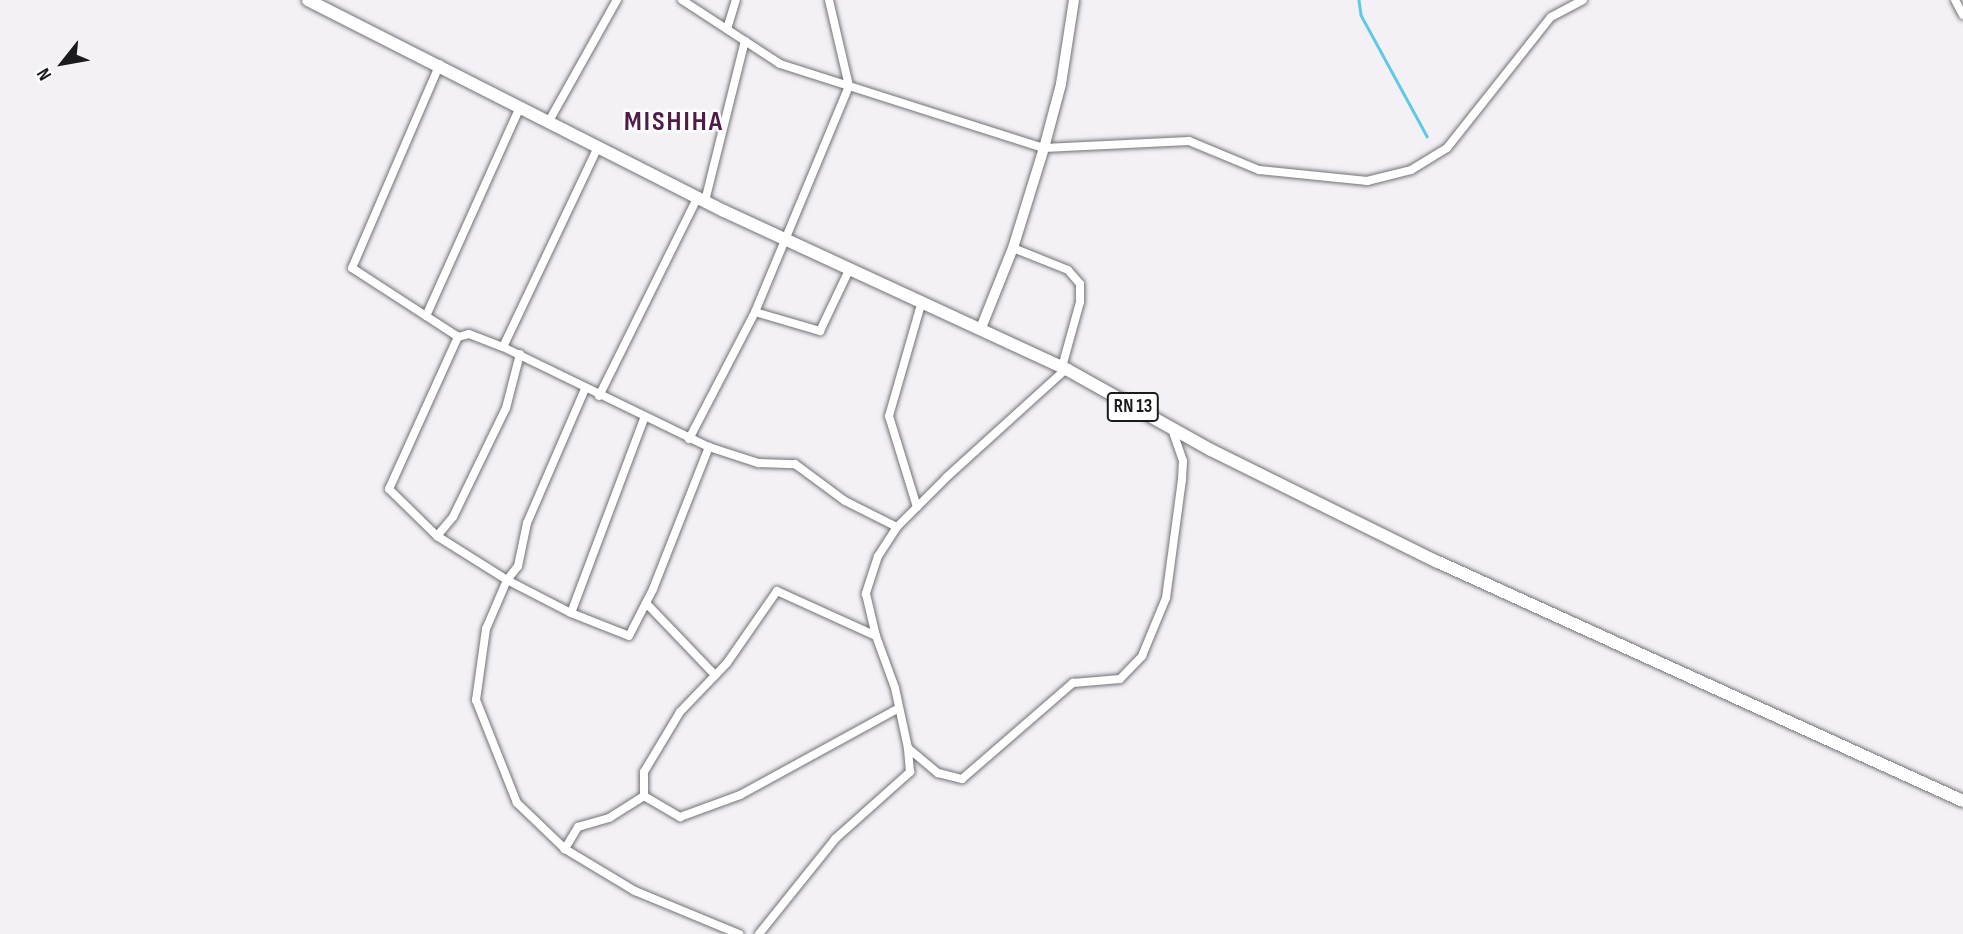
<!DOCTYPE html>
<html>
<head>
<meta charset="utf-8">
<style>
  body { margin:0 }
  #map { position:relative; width:1963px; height:934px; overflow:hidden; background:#f3f1f6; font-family:"Sofia Sans Condensed",sans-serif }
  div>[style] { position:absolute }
  .stream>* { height:2.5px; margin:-1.25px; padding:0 1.25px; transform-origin:1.25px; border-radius:1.25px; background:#5ccae7 }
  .roads { filter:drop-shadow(0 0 2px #737175) drop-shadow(0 0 2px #737175) }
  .minor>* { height:8px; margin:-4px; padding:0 4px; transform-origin:4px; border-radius:4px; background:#fff }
  .tertiary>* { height:10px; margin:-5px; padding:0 5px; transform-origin:5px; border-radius:5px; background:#fff }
  .primary>* { height:12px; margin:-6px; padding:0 6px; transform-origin:6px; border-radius:6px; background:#fff }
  span { translate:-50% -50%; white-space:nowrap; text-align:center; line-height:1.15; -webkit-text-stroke:5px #fff; paint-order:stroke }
  .shield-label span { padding:2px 5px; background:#fff; border:2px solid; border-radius:5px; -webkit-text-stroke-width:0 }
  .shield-label { font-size:19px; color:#1b1a1c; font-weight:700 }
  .district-label { font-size:28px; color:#4f1b48; font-weight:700; letter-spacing:2px }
  .north { position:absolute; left:28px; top:28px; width:70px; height:70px; -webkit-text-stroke:5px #fff; paint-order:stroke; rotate:239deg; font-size:19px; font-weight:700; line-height:28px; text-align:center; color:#1b1a1c }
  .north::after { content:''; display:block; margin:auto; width:24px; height:32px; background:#1b1a1c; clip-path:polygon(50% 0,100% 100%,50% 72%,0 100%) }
</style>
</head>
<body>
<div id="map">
  <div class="stream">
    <i style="left:1359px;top:0;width:15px;rotate:82deg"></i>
    <i style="left:1361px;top:15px;width:138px;rotate:61.4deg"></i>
  </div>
  <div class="roads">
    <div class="minor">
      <i style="left:682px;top:0;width:117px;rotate:33.1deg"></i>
      <i style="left:780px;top:64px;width:277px;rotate:17.7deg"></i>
      <i style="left:1044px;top:148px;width:145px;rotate:-2.8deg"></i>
      <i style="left:1189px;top:141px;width:76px;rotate:22.5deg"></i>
      <i style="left:1259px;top:170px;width:109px;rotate:5.8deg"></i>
      <i style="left:1367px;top:181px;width:45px;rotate:-14deg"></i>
      <i style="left:1411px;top:170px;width:42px;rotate:-31.4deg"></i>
      <i style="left:1447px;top:148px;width:167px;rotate:-51.6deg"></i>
      <i style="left:1551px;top:17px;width:36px;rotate:-28deg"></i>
      <i style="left:1955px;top:0;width:17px;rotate:62deg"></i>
      <i style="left:727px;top:29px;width:30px;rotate:-73deg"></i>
      <i style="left:520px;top:107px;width:229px;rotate:114.2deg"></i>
      <i style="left:426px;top:316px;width:38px;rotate:33deg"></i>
      <i style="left:458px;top:337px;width:11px;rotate:-15deg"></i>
      <i style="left:469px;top:334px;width:36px;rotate:21deg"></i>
      <i style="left:503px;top:347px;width:229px;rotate:25.9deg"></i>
      <i style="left:709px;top:447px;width:52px;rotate:18.1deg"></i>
      <i style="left:758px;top:463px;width:37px;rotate:2deg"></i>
      <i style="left:795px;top:464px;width:62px;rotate:36.5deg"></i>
      <i style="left:845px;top:501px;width:58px;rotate:26.6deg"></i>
      <i style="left:549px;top:121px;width:139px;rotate:-60.7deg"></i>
      <i style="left:705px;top:201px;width:165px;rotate:-76deg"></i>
      <i style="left:1013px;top:248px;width:59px;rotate:21.8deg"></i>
      <i style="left:1068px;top:270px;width:18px;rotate:49deg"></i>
      <i style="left:1080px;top:284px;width:18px;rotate:90deg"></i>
      <i style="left:1080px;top:302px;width:67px;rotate:105.5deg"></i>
      <i style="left:755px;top:312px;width:68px;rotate:16.3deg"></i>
      <i style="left:820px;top:331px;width:70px;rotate:-64.5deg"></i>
      <i style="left:426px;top:316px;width:88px;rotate:-147deg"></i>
      <i style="left:352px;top:268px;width:222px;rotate:-66.7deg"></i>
      <i style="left:503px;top:347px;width:219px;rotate:-64.6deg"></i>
      <i style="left:520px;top:354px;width:56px;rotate:104.5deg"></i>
      <i style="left:506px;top:408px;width:121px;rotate:115.9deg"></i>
      <i style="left:453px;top:517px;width:25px;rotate:130deg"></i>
      <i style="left:437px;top:536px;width:83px;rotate:32.2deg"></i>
      <i style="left:507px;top:580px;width:53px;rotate:113.2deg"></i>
      <i style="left:486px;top:629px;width:72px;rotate:98deg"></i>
      <i style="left:476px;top:700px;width:111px;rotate:68.3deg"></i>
      <i style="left:517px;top:803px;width:66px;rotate:43.8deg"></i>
      <i style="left:1066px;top:369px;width:162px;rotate:137.8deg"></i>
      <i style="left:946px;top:478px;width:69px;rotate:135deg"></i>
      <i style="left:897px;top:527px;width:35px;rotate:123deg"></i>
      <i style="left:878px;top:556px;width:40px;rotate:108deg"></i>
      <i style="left:866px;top:594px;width:43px;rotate:76.6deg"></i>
      <i style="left:876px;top:636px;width:55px;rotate:69.9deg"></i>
      <i style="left:895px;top:688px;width:61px;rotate:77.8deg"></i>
      <i style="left:908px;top:748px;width:39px;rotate:40deg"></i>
      <i style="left:938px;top:773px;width:25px;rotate:14deg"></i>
      <i style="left:962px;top:779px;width:147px;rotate:-40.9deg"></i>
      <i style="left:1073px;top:683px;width:47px;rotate:-4.9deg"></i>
      <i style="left:1120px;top:679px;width:32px;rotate:-46deg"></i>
      <i style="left:1142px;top:656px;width:63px;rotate:-67.5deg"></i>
      <i style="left:1166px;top:598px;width:119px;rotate:-82.3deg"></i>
      <i style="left:1182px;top:480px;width:19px;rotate:-87deg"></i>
      <i style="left:1183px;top:461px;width:34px;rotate:-109deg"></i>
      <i style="left:585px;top:389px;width:146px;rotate:113.4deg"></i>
      <i style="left:527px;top:523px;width:44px;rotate:101.8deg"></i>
      <i style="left:518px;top:566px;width:18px;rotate:128deg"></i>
      <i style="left:507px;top:580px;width:72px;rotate:27.3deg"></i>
      <i style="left:571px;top:613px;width:62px;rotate:21.6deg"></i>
      <i style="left:629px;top:636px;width:53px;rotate:-62.9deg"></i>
      <i style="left:653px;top:589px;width:153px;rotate:-68.5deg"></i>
      <i style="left:599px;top:396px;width:222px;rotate:-63.6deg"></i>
      <i style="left:689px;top:439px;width:143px;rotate:-62.5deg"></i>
      <i style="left:755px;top:312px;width:245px;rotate:-67.4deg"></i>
      <i style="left:849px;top:86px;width:88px;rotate:-103.1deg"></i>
      <i style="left:917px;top:507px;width:95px;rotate:-107.1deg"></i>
      <i style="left:889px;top:416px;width:120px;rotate:-74deg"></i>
      <i style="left:437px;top:536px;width:67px;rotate:-135.6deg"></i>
      <i style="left:389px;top:489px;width:167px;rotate:-65.6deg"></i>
      <i style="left:646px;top:603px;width:100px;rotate:46.2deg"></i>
      <i style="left:571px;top:613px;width:210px;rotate:-69.4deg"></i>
      <i style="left:876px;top:636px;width:109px;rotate:-155.6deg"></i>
      <i style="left:777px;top:591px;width:88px;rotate:124.8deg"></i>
      <i style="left:727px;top:663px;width:68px;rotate:133.8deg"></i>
      <i style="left:680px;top:712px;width:70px;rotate:121deg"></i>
      <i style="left:644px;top:772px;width:24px;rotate:90deg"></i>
      <i style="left:644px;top:796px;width:42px;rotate:30.3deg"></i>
      <i style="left:680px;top:817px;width:64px;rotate:-20.1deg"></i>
      <i style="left:740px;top:795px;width:181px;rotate:-28.7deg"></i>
      <i style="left:644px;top:796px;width:41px;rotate:147.8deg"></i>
      <i style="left:609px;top:818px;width:32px;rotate:164deg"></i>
      <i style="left:578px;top:827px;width:26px;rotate:121deg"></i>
      <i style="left:565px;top:849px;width:82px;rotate:31deg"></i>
      <i style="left:635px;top:891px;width:113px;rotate:22.5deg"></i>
      <i style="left:759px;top:934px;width:122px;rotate:-51.3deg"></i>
      <i style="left:835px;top:839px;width:101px;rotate:-41.8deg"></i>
      <i style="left:910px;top:772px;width:24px;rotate:-95deg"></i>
    </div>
    <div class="tertiary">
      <i style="left:981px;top:328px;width:86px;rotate:-68.2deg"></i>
      <i style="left:1013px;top:248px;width:105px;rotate:-72.8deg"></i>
      <i style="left:1044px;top:148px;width:66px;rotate:-75.1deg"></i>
      <i style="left:1061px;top:84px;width:85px;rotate:-81.2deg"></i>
    </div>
    <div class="primary">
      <i style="left:308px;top:0;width:466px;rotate:26.9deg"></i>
      <i style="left:724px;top:211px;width:377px;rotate:24.8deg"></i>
      <i style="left:1066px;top:369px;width:166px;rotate:29.2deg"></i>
      <i style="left:1211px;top:450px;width:253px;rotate:26.3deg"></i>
      <i style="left:1438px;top:562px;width:577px;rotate:24.48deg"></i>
    </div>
  </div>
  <div class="shield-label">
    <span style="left:1133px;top:407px">RN 13</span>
  </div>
  <div class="district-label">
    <span style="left:674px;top:122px">MISHIHA</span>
  </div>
  <div class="north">N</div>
</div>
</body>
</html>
